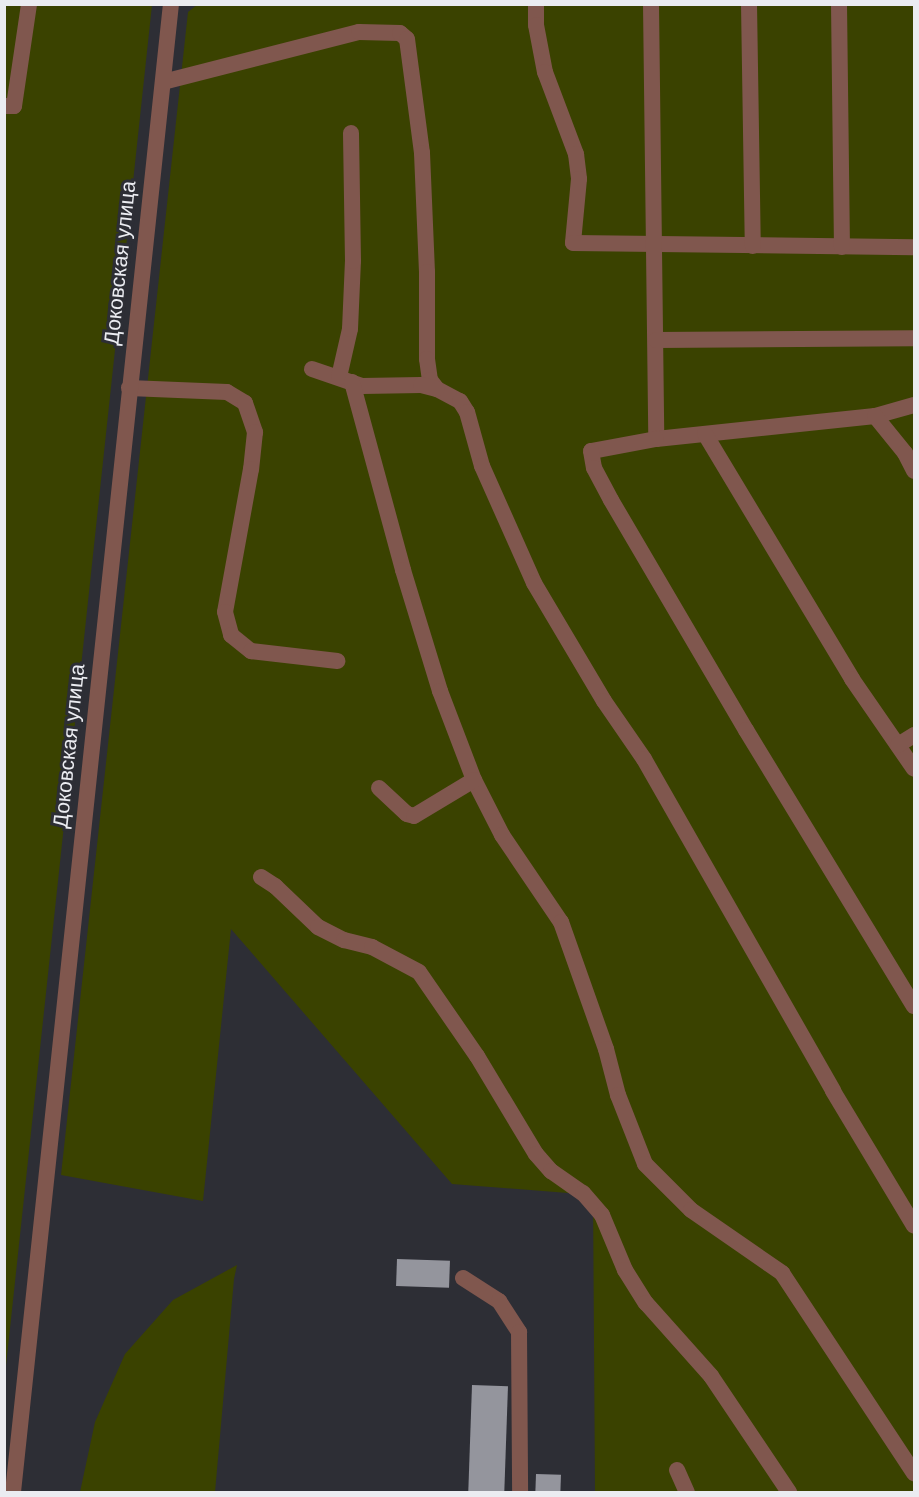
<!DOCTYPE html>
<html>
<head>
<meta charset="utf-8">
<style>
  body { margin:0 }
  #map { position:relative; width:919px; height:1497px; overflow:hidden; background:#2d2e35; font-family:Arial,sans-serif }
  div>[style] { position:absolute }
  .green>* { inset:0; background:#3a4200 }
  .building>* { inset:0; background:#94959d; transform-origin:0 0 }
  .minor>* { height:16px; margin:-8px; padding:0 8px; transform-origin:8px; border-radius:8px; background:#80574e }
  span { translate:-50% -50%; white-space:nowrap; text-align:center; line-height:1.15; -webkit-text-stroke:6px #2d2e35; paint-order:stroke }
  .street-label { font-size:21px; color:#ebecf1 }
  .frame { position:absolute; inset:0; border:6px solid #ebecf1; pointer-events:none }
</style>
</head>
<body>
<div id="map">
  <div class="green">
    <i style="clip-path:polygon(198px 4px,914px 5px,914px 1492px,595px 1492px,593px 1195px,452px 1184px,231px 929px,203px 1201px,61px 1175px,188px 12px)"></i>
    <i style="clip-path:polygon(5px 5px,152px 5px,5px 1375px)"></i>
    <i style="clip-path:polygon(237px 1265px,234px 1279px,215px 1492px,80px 1492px,95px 1422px,125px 1354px,173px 1300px)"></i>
  </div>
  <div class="building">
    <i style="left:397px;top:1259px;width:53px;height:27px;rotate:2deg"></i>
    <i style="left:472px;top:1385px;width:36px;height:107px;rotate:2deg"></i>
    <i style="left:536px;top:1474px;width:25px;height:18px;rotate:2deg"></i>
  </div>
  <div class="minor">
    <i style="left:536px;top:4px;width:21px;rotate:90deg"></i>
    <i style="left:536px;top:25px;width:48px;rotate:79.2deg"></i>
    <i style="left:545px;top:72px;width:88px;rotate:69.3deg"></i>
    <i style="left:576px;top:154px;width:25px;rotate:83deg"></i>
    <i style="left:579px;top:179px;width:64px;rotate:95.4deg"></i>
    <i style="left:573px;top:243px;width:341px;rotate:0.7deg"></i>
    <i style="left:651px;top:4px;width:435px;rotate:89.3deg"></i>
    <i style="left:749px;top:4px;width:242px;rotate:89.1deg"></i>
    <i style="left:839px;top:4px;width:243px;rotate:89.3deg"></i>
    <i style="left:163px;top:82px;width:202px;rotate:-14.3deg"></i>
    <i style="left:359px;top:32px;width:41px;rotate:1.4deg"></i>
    <i style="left:400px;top:33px;width:9px;rotate:41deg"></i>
    <i style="left:407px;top:39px;width:115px;rotate:82.5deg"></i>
    <i style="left:422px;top:153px;width:119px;rotate:87.6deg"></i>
    <i style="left:427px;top:272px;width:87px;rotate:90deg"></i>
    <i style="left:427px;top:359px;width:21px;rotate:82deg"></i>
    <i style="left:430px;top:380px;width:11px;rotate:52deg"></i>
    <i style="left:437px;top:389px;width:26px;rotate:28deg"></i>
    <i style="left:460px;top:401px;width:13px;rotate:58deg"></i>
    <i style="left:467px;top:412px;width:56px;rotate:74.5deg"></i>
    <i style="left:482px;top:466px;width:128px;rotate:66deg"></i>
    <i style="left:534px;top:583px;width:137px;rotate:59.3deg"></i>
    <i style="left:604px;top:701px;width:70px;rotate:55.4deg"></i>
    <i style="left:644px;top:759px;width:382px;rotate:60.3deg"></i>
    <i style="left:833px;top:1091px;width:157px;rotate:59deg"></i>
    <i style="left:4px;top:106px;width:10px"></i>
    <i style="left:14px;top:106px;width:103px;rotate:-81.6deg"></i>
    <i style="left:656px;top:340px;width:258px;rotate:-0.4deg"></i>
    <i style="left:312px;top:369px;width:53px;rotate:18.8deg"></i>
    <i style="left:362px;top:386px;width:59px;rotate:-1deg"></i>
    <i style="left:421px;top:385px;width:16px;rotate:14deg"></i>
    <i style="left:339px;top:377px;width:49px;rotate:-77.1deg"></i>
    <i style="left:350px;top:329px;width:68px;rotate:-87.5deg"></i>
    <i style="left:353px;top:261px;width:128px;rotate:-90.9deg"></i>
    <i style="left:352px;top:382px;width:195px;rotate:74.8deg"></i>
    <i style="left:403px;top:570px;width:127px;rotate:73deg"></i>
    <i style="left:440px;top:691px;width:95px;rotate:69.1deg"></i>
    <i style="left:474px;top:780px;width:62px;rotate:63deg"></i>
    <i style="left:502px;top:835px;width:105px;rotate:55.9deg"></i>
    <i style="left:561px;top:922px;width:135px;rotate:70.5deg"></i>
    <i style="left:606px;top:1049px;width:48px;rotate:75.4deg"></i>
    <i style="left:618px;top:1095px;width:74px;rotate:68.6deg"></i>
    <i style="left:645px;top:1164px;width:65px;rotate:45deg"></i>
    <i style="left:691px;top:1210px;width:111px;rotate:34.7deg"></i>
    <i style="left:782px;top:1273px;width:240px;rotate:56.6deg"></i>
    <i style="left:129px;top:388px;width:98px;rotate:2.3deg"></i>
    <i style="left:227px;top:392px;width:21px;rotate:31deg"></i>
    <i style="left:245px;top:403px;width:31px;rotate:71deg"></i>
    <i style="left:255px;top:432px;width:37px;rotate:96deg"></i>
    <i style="left:251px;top:469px;width:145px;rotate:100.3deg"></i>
    <i style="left:225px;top:612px;width:24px;rotate:75deg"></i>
    <i style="left:231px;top:635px;width:26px;rotate:39deg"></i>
    <i style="left:251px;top:651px;width:87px;rotate:6.6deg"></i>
    <i style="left:914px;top:405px;width:41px;rotate:164.2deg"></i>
    <i style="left:875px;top:416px;width:220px;rotate:174deg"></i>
    <i style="left:656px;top:439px;width:66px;rotate:169.5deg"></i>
    <i style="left:591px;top:451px;width:17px;rotate:80deg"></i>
    <i style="left:594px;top:468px;width:36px;rotate:62deg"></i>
    <i style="left:611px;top:500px;width:267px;rotate:59.6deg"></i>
    <i style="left:746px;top:730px;width:323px;rotate:58.7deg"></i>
    <i style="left:875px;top:416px;width:48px;rotate:51deg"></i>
    <i style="left:905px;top:453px;width:20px;rotate:63deg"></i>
    <i style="left:705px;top:434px;width:286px;rotate:59deg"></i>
    <i style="left:852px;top:679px;width:109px;rotate:55.4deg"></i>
    <i style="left:898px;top:745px;width:19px;rotate:-32deg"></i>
    <i style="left:379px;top:788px;width:38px;rotate:43deg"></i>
    <i style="left:407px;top:814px;width:7px;rotate:16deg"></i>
    <i style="left:414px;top:816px;width:70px;rotate:-31deg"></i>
    <i style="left:261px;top:877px;width:17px;rotate:33deg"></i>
    <i style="left:275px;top:886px;width:59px;rotate:43.6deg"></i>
    <i style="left:318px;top:927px;width:29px;rotate:27deg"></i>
    <i style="left:344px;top:940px;width:29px;rotate:14deg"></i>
    <i style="left:372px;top:947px;width:53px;rotate:28deg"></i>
    <i style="left:419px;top:972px;width:102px;rotate:55.4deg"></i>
    <i style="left:477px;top:1056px;width:114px;rotate:59deg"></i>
    <i style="left:536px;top:1154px;width:23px;rotate:49deg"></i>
    <i style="left:551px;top:1171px;width:39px;rotate:35deg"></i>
    <i style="left:583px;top:1193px;width:29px;rotate:49deg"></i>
    <i style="left:602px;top:1215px;width:60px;rotate:67.3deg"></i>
    <i style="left:625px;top:1270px;width:39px;rotate:58deg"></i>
    <i style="left:646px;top:1303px;width:98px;rotate:48.3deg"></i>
    <i style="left:711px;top:1376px;width:140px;rotate:56.1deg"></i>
    <i style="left:463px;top:1278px;width:43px;rotate:32.6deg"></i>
    <i style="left:499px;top:1301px;width:37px;rotate:57deg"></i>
    <i style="left:519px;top:1332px;width:160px;rotate:89.6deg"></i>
    <i style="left:677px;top:1470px;width:24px;rotate:66deg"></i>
    <i style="left:13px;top:1492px;width:1496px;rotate:-83.94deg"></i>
  </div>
  <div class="street-label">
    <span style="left:120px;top:263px;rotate:-84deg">Доковская улица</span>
    <span style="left:69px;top:746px;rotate:-84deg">Доковская улица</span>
  </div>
  <div class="frame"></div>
</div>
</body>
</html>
